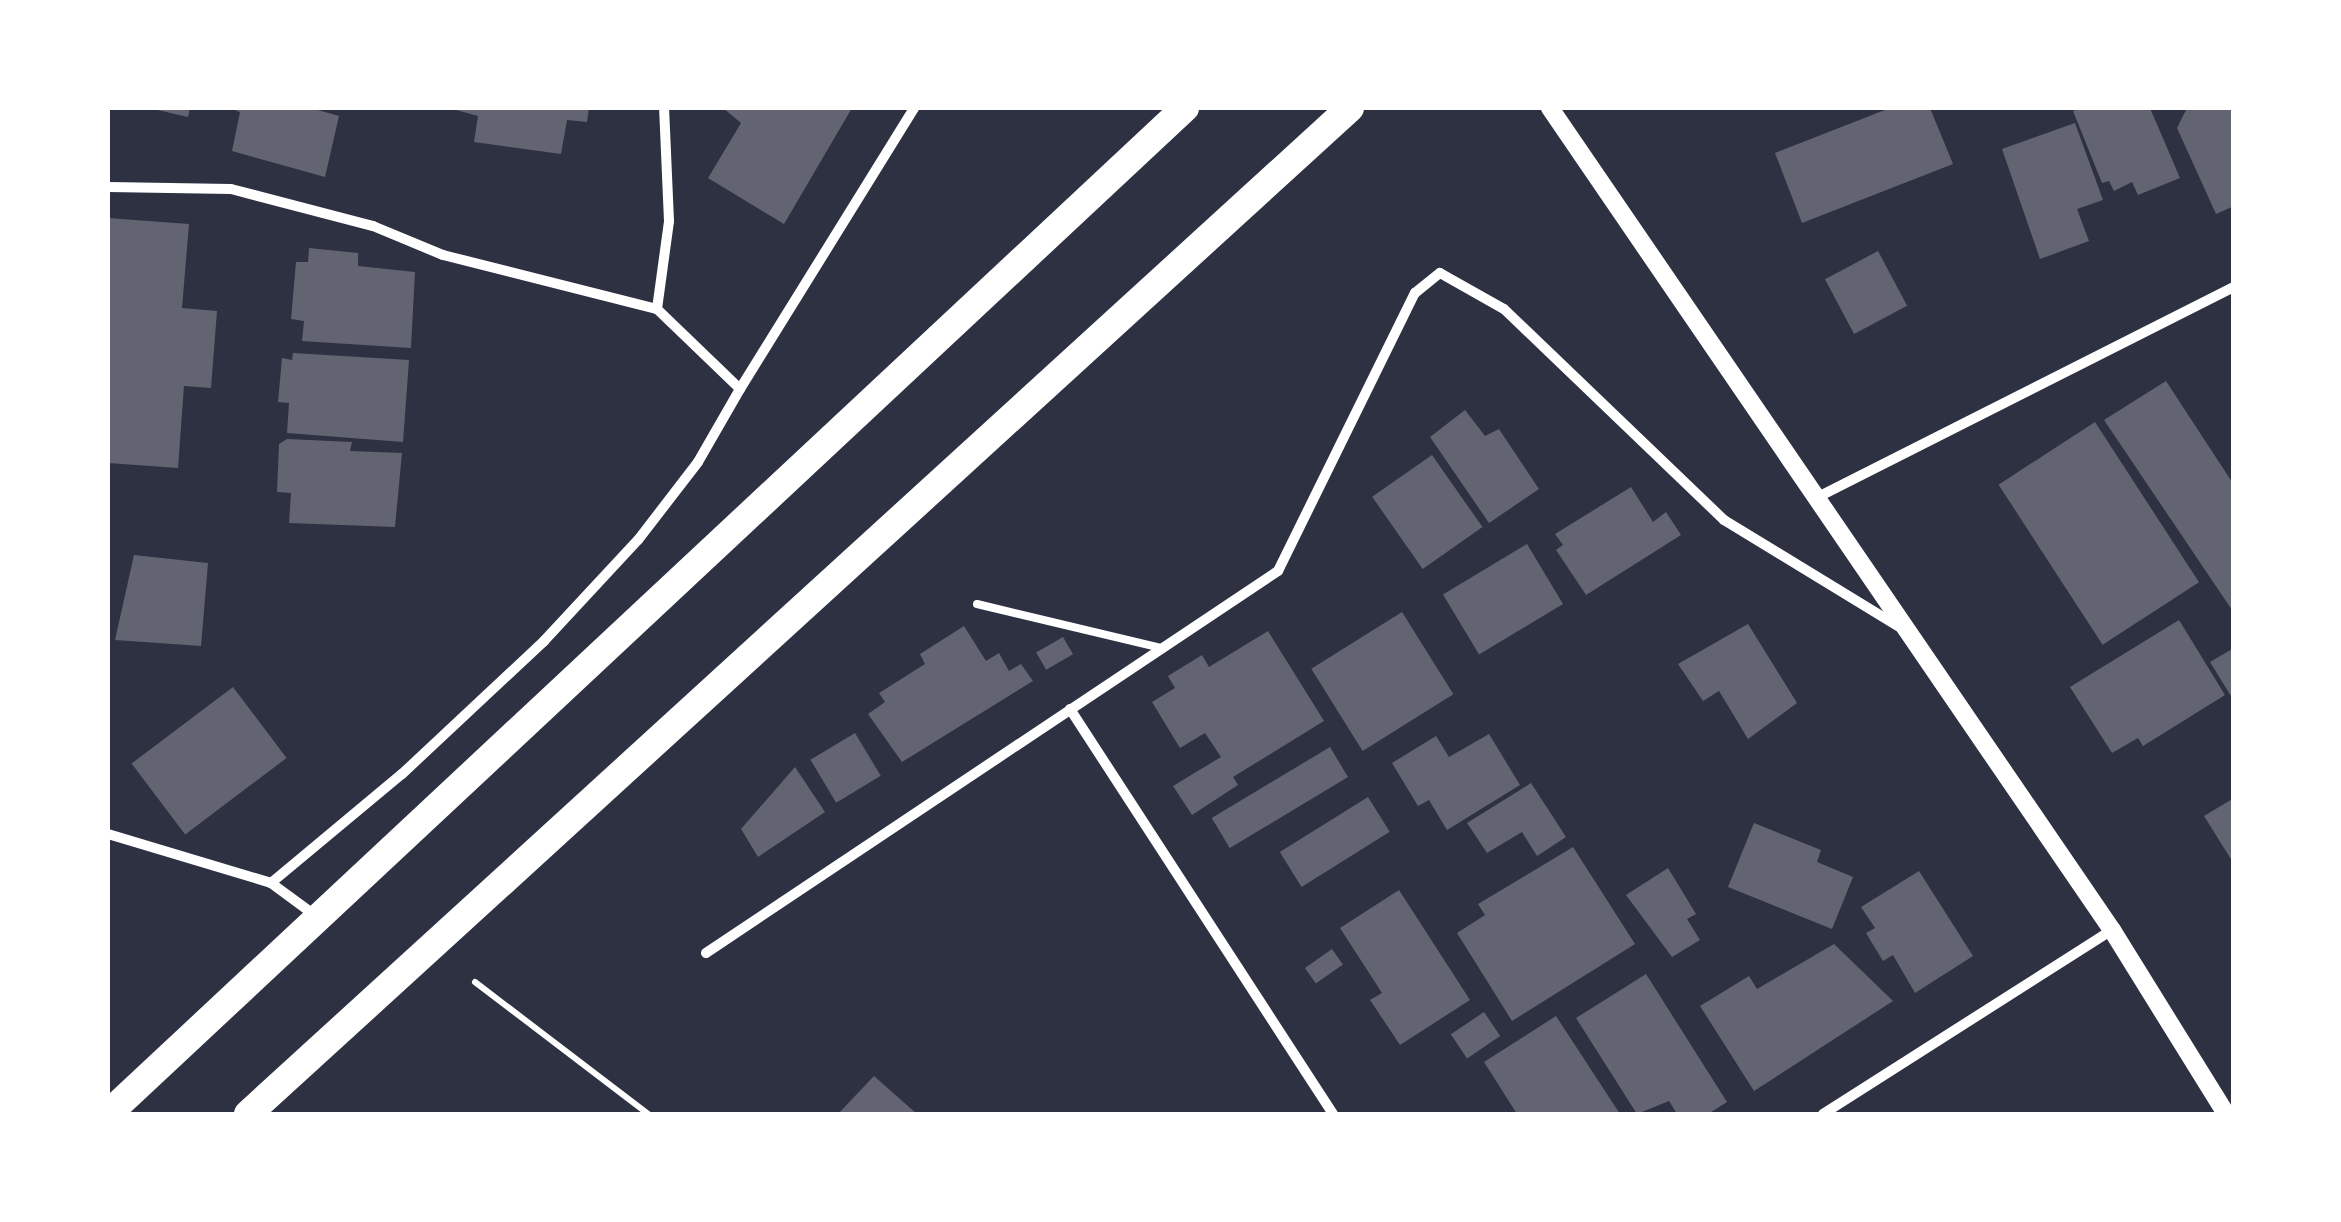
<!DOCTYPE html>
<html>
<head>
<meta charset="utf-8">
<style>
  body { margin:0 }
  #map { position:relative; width:2341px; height:1222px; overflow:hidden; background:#2d3142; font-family:"Source Sans 3",sans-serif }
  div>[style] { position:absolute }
  .building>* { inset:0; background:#626471; transform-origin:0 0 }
  .path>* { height:6px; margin:-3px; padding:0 3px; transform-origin:3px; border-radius:3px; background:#fff }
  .service>* { height:8px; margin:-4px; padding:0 4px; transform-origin:4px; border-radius:4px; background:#fff }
  .minor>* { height:10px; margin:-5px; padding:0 5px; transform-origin:5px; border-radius:5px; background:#fff }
  .tertiary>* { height:18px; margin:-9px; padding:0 9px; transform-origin:9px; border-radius:9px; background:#fff }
  .trunk>* { height:28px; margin:-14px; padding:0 14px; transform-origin:14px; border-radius:14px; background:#fff }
  span { translate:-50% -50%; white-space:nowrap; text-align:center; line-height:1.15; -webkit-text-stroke:10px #fff; paint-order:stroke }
  .frame { position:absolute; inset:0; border:110px solid #fff; pointer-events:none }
</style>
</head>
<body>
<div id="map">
  <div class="building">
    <i style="clip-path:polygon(149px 108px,190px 108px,188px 117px)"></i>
    <i style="clip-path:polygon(229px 108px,311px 108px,339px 116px,325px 177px,232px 151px,240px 112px)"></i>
    <i style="clip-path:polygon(449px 108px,589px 108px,587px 122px,567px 120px,561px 154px,474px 142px,478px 116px)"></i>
    <i style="clip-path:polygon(723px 108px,852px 108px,784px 224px,708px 178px,741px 123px)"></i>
    <i style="clip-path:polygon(1890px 108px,1930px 108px,1953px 164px,1802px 223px,1775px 153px)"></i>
    <i style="clip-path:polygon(2082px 108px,2150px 108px,2180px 178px,2138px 195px,2132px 182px,2114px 191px,2109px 181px,2102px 183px,2073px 111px)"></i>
    <i style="clip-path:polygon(2187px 108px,2234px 108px,2234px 206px,2216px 214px,2177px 128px)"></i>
    <i style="clip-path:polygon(2075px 123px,2103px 200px,2077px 209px,2089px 241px,2040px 259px,2002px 149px)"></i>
    <i style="clip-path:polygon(108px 218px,189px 224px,182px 308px,217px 311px,211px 388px,184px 386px,178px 468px,108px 463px)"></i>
    <i style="clip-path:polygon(309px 248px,358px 253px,358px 266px,415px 272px,411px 348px,302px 341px,304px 321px,291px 319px,296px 262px,308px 262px)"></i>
    <i style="left:1878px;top:251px;width:62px;height:60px;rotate:62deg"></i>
    <i style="clip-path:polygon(293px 353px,409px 360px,403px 442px,287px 433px,289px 403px,278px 402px,282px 358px,292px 360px)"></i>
    <i style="clip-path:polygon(2166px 381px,2234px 485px,2234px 613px,2104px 420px)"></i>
    <i style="clip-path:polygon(1465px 410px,1485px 436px,1499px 429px,1539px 489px,1489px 523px,1430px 437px)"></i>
    <i style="left:2095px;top:422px;width:191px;height:115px;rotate:57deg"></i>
    <i style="clip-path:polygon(287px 439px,352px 442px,350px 451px,402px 453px,395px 527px,289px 523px,291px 493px,277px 492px,279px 444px)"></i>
    <i style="left:1432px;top:455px;width:88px;height:73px;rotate:55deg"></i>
    <i style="clip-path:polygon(1631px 487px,1653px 522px,1666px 512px,1681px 535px,1586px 595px,1556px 550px,1563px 545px,1555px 534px)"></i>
    <i style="left:1527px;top:544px;width:70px;height:98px;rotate:59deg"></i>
    <i style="clip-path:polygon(134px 555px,208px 563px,201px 646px,115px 640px)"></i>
    <i style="left:1402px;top:612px;width:97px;height:107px;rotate:58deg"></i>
    <i style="clip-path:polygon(2179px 620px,2225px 695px,2143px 746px,2138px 738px,2112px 753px,2070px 687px)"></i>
    <i style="clip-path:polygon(1748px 624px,1797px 703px,1748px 739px,1719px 691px,1703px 701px,1678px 664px)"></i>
    <i style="clip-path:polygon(964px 626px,986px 661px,999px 653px,1009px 671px,1021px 664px,1033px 681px,902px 762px,868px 714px,885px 702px,879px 693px,925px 664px,920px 654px)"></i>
    <i style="clip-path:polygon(1268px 631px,1324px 721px,1233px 777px,1238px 785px,1192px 815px,1173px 786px,1221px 757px,1205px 733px,1180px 748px,1152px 702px,1175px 688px,1168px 676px,1202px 655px,1209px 667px)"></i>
    <i style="left:1063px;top:637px;width:20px;height:31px;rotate:60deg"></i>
    <i style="clip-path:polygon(2234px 648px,2234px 701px,2210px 662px)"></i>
    <i style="left:233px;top:687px;width:89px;height:127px;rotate:53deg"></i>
    <i style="left:855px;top:733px;width:50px;height:52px;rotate:59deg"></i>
    <i style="clip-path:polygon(1489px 734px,1520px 785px,1447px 830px,1429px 800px,1418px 806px,1392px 763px,1436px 736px,1449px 757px)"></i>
    <i style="left:1330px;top:747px;width:35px;height:138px;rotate:59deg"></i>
    <i style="clip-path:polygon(795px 767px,825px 812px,758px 857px,741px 829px)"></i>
    <i style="clip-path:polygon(1531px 783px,1566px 837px,1537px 856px,1522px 832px,1487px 853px,1467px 823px)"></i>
    <i style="left:1368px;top:797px;width:41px;height:104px;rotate:58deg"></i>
    <i style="clip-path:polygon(2234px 798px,2234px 864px,2204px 816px)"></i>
    <i style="clip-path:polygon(1754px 823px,1821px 850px,1817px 862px,1853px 877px,1832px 929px,1728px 887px)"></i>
    <i style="clip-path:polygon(1573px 847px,1635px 944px,1512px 1021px,1457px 933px,1485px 915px,1478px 904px)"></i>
    <i style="clip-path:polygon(1668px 868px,1696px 914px,1687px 919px,1700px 940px,1672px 957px,1626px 895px)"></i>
    <i style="clip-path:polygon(1919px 871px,1973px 956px,1915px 993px,1893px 955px,1883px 961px,1866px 933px,1875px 928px,1861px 907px)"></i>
    <i style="clip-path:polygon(1399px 890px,1470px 1000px,1400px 1045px,1370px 1000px,1382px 993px,1340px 928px)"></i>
    <i style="clip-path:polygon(1834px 944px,1893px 1001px,1754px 1091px,1700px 1006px,1749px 976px,1757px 989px)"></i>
    <i style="left:1332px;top:949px;width:19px;height:33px;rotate:55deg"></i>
    <i style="clip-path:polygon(1646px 974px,1727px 1102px,1708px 1114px,1677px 1114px,1669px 1101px,1637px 1114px,1576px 1018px)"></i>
    <i style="left:1484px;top:1012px;width:29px;height:40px;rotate:56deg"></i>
    <i style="clip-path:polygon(1556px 1016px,1620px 1114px,1517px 1114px,1484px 1062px)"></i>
    <i style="clip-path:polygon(874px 1076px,917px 1114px,838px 1114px)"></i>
  </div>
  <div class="path">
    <i style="left:475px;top:982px;width:218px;rotate:37.3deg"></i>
  </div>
  <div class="service">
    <i style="left:977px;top:604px;width:189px;rotate:13.4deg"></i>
  </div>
  <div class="minor">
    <i style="left:108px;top:187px;width:123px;rotate:0.9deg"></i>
    <i style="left:231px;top:189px;width:147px;rotate:14.6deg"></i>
    <i style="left:373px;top:226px;width:76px;rotate:22.5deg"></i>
    <i style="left:443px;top:255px;width:221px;rotate:14.2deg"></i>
    <i style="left:657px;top:309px;width:89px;rotate:-82.2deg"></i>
    <i style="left:669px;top:221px;width:113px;rotate:-92.5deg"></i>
    <i style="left:657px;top:309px;width:115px;rotate:43.9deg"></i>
    <i style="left:740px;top:389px;width:331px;rotate:-58.2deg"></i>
    <i style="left:1816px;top:498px;width:468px;rotate:-26.8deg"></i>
    <i style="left:1070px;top:709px;width:483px;rotate:57deg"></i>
    <i style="left:108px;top:834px;width:170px;rotate:16.7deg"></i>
    <i style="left:271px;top:883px;width:170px;rotate:-39.8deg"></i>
    <i style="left:402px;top:774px;width:195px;rotate:-43.1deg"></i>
    <i style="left:544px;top:641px;width:138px;rotate:-47.1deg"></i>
    <i style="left:638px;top:540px;width:98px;rotate:-52.4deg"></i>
    <i style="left:698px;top:462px;width:84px;rotate:-60.1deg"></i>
    <i style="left:271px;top:883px;width:56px;rotate:36.3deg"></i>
    <i style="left:706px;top:953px;width:688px;rotate:-33.74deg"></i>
    <i style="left:1278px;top:571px;width:310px;rotate:-63.8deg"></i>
    <i style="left:1415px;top:293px;width:32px;rotate:-39deg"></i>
    <i style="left:1440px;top:273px;width:73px;rotate:29.4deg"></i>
    <i style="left:1504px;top:309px;width:305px;rotate:43.8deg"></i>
    <i style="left:1724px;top:520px;width:205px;rotate:31.4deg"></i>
    <i style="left:1823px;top:1114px;width:343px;rotate:-32.5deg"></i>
  </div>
  <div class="tertiary">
    <i style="left:1550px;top:108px;width:996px;rotate:55.64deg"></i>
    <i style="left:2112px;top:930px;width:216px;rotate:58.2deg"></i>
  </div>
  <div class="trunk">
    <i style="left:108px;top:1114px;width:1474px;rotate:-43.05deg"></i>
    <i style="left:248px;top:1114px;width:1492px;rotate:-42.39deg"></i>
  </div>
  <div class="frame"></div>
</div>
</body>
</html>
